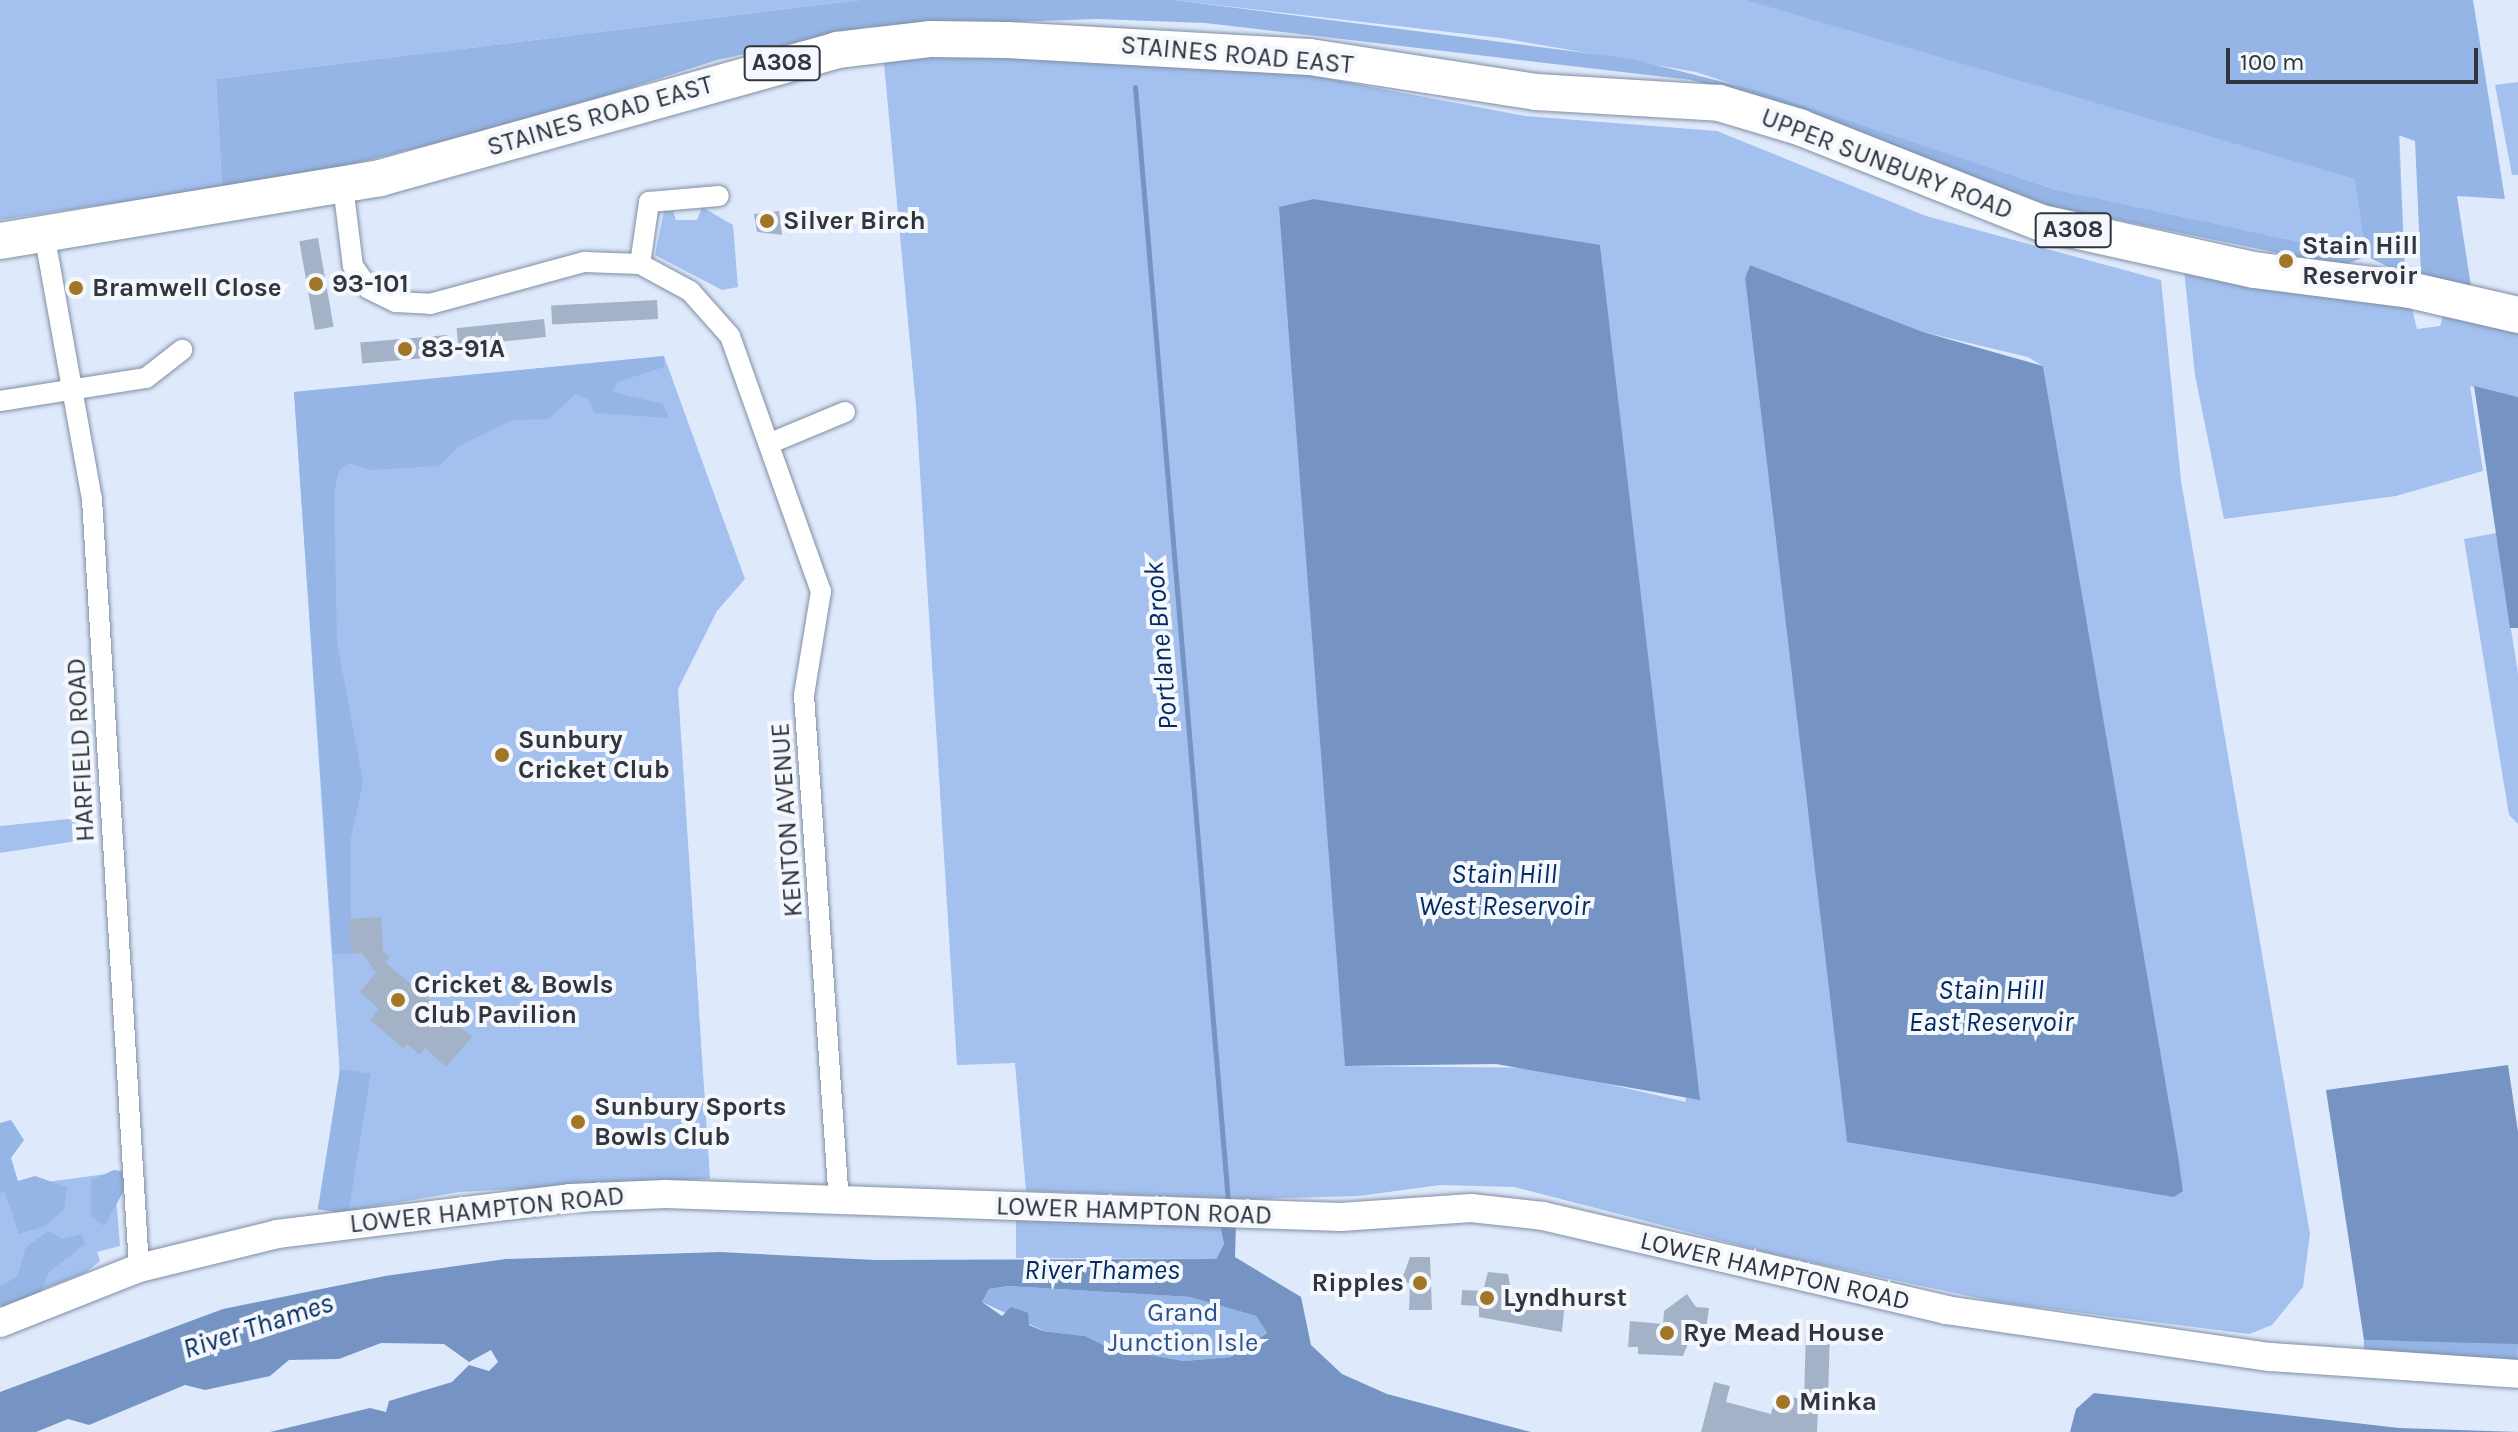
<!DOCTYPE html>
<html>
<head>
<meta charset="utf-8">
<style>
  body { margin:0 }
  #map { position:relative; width:2518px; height:1432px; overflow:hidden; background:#deeafc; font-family:Karla,sans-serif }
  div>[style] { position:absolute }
  .green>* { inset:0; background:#a3c0ee }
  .forest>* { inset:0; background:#95b5e6; transform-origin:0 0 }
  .water>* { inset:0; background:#7594c3 }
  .stream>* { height:5px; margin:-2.5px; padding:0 2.5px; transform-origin:2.5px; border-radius:2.5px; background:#7594c3 }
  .building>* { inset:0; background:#a4b2c7; transform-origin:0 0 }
  .roads { filter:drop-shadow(0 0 2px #818ea3) drop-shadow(0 0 2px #818ea3) }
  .street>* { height:20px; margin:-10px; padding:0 10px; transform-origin:10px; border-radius:10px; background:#fff }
  .secondary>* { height:28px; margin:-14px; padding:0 14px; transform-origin:14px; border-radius:14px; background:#fff }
  .highway>* { height:36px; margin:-18px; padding:0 18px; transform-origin:18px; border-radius:18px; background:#fff }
  .dots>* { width:22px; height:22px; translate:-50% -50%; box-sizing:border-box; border:4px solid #f4f7fb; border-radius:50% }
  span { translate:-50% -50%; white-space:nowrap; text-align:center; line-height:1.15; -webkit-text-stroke:8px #f4f7fb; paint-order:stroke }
  .shield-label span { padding:2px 6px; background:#f4f7fb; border:2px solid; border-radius:6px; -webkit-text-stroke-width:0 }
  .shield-label { font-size:24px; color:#30353e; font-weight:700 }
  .street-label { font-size:26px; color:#30353e }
  .poi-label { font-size:26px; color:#30353e; font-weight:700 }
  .left { translate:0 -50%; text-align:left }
  .right { translate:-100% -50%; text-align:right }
  .park-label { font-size:26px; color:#2b528e }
  .water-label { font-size:28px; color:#032b63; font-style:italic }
  .scale { position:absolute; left:2226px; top:48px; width:252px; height:36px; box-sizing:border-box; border:4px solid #30353e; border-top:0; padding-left:10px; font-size:24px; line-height:28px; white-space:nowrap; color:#30353e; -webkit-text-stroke:6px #f4f7fb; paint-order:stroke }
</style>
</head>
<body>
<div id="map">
  <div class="green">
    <i style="clip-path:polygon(0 0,860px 0,216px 79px,222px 187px,0 220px)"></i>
    <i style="clip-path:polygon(1174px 0,2394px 0,2405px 275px,2366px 256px,2054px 189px,1696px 72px,1501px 38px)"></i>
    <i style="clip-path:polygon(evenodd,883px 53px,1234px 61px,1525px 116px,1717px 131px,1926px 216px,2161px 280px,2181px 481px,2310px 1234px,2303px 1287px,2272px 1325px,2249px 1334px,1997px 1302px,1781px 1256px,1514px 1187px,1440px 1185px,1359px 1196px,1251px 1199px,1026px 1191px,1015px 1063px,957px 1065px,916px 407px,883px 53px,1314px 199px,1600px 246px,1686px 1102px,1539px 1068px,1345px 1066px,1314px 199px,883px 53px,1750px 265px,1923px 332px,2028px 357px,2043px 366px,2183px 1191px,1847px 1141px,1745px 278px,1750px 265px)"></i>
    <i style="clip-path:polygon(2518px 82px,2518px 175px,2512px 175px,2495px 85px)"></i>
    <i style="clip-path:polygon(702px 207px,733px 225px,738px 287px,722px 290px,655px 255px,664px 211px,673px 211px,676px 220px,697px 220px)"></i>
    <i style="clip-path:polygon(2184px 270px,2359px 302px,2411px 305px,2417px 329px,2440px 326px,2444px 313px,2518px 332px,2518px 397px,2470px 386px,2483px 471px,2396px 496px,2224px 519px,2195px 375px)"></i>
    <i style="clip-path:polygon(664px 356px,745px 579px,717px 611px,678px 689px,710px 1179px,459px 1192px,349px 1211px,294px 392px)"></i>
    <i style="clip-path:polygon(2496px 533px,2518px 674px,2518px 824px,2509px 815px,2464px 539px)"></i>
    <i style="clip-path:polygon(88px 817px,89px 839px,0 853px,0 826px)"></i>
    <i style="clip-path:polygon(0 1169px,2px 1188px,114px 1173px,120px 1246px,97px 1252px,100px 1261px,85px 1273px,0 1306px)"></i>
    <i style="clip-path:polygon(1016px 1216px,1220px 1227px,1224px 1244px,1216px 1259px,1016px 1258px)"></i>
  </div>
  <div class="forest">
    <i style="clip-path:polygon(860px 0,1174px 0,1632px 59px,1755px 90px,2054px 189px,2366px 256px,2355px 179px,1746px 0,2473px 0,2505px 199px,2457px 196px,2471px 286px,2421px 274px,2415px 141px,2398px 135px,2405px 275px,2367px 256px,2342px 266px,2050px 206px,1775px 103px,1691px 80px,1205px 23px,1098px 19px,867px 27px,717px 60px,542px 116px,318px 173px,222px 187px,216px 79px)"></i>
    <i style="clip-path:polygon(664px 356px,664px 367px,617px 382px,613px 392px,663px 404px,669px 418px,594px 413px,589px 400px,575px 394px,549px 419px,512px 420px,459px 446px,439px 466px,370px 470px,349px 463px,339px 471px,334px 492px,337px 642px,363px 782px,350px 842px,351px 954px,333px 954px,294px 392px)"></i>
    <i style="left:340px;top:1069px;width:31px;height:142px;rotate:9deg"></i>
    <i style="clip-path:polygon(11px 1120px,24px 1140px,11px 1158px,18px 1181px,35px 1176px,67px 1187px,64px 1209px,45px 1226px,19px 1234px,5px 1192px,0 1193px,0 1123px)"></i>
    <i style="clip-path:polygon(114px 1170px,125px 1172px,129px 1182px,104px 1226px,91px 1216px,91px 1180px)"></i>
    <i style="clip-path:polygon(49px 1231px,62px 1239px,82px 1234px,85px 1244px,49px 1272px,38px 1300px,12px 1311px,0 1305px,0 1286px,17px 1277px,26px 1247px)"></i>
    <i style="clip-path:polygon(1008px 1286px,1190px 1297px,1256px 1316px,1267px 1333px,1231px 1357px,1184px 1361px,1110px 1348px,1085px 1336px,1044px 1331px,982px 1302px,989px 1289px)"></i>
    <i style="left:2364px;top:1340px;width:154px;height:19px;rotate:1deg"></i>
  </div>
  <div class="water">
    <i style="clip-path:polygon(1314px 199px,1600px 245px,1700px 1100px,1496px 1064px,1345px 1066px,1279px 207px)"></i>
    <i style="clip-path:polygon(1750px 265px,1923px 332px,2043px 366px,2178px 1156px,2183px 1191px,2174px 1197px,1847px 1142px,1745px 278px)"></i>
    <i style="clip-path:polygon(2474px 386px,2518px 397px,2518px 628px,2510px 628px)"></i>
    <i style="clip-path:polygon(2508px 1065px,2518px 1132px,2518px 1344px,2364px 1340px,2326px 1090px)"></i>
    <i style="clip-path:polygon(evenodd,1236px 1225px,1235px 1257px,1301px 1297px,1311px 1345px,1342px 1374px,1387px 1394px,1531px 1432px,270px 1432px,370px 1408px,386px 1412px,389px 1401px,452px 1382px,469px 1365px,489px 1371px,498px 1362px,491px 1350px,469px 1362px,444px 1344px,381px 1343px,339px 1359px,289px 1360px,270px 1376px,205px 1390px,185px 1385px,89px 1425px,68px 1419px,36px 1432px,0 1432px,0 1392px,223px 1309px,385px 1276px,506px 1259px,720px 1252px,875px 1260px,1216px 1259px,1224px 1244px,1220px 1226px,1236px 1225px,1008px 1286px,1190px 1297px,1256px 1316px,1267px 1333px,1231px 1357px,1184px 1361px,1110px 1348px,1085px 1336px,1043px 1331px,1029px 1325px,1028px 1313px,1011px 1307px,1002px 1316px,982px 1302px,989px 1289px,1008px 1286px)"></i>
    <i style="clip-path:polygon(2094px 1393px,2399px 1428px,2518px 1432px,2070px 1432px,2076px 1409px)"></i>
  </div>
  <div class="stream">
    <i style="left:1135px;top:87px;width:1118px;rotate:85.23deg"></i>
  </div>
  <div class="building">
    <i style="clip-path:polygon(779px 211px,782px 235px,757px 232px,754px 214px)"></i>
    <i style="left:318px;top:238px;width:90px;height:19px;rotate:80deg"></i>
    <i style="left:657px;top:300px;width:19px;height:106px;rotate:87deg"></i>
    <i style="left:544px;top:319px;width:18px;height:88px;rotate:84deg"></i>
    <i style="left:447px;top:335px;width:21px;height:87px;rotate:85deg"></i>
    <i style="clip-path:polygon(381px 917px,383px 951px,390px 957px,385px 962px,472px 1037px,446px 1067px,425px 1048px,420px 1055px,407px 1044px,403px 1048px,370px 1020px,379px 1009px,360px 992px,376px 973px,362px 953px,351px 954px,349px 919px)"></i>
    <i style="clip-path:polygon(1410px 1257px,1430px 1257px,1432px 1310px,1409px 1310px,1410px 1283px,1401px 1282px)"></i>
    <i style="clip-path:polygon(1488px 1272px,1508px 1274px,1512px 1296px,1565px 1300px,1562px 1332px,1479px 1317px,1479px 1306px,1461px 1305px,1462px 1290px,1483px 1291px)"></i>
    <i style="clip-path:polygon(1687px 1294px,1696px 1307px,1709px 1308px,1704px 1343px,1689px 1341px,1683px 1356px,1638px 1354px,1638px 1347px,1628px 1347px,1630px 1321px,1663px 1324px,1664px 1311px)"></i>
    <i style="clip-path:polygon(1806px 1329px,1830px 1330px,1828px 1400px,1818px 1410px,1817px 1432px,1701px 1432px,1714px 1382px,1730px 1386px,1726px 1402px,1771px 1414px,1776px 1393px,1804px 1400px)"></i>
  </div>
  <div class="roads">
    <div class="street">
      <i style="left:343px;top:186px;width:81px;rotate:82.9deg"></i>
      <i style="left:353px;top:266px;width:28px;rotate:55deg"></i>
      <i style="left:369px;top:289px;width:30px;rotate:26deg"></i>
      <i style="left:396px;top:302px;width:34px;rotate:3deg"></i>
      <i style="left:430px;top:304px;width:160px;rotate:-15.3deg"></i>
      <i style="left:584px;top:262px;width:56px;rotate:2deg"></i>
      <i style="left:640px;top:264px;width:57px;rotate:28.4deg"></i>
      <i style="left:690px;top:291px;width:60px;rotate:48.4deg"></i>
      <i style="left:730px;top:336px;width:271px;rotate:70.4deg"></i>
      <i style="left:821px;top:591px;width:105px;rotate:99.3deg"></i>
      <i style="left:804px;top:695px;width:509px;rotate:86.06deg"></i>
      <i style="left:44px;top:233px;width:270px;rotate:79.8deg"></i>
      <i style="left:92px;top:499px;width:770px;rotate:86.5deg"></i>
      <i style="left:640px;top:264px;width:63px;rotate:-81.7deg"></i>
      <i style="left:649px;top:202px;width:70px;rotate:-4.9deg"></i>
      <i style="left:0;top:401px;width:148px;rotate:-9deg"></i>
      <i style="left:146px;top:378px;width:46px;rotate:-37.9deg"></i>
      <i style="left:773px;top:442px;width:78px;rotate:-22.6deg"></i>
    </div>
    <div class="secondary">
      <i style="left:0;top:1323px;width:149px;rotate:-21.6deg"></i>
      <i style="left:139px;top:1268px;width:142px;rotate:-13.8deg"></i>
      <i style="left:277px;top:1234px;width:295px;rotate:-7deg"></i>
      <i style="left:570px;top:1198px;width:95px;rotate:-2.4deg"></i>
      <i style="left:665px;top:1194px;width:676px;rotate:1.95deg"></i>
      <i style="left:1341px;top:1217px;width:130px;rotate:-4deg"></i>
      <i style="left:1471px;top:1208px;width:72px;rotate:6.3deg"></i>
      <i style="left:1543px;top:1216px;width:414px;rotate:13.1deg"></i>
      <i style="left:1946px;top:1310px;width:327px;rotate:8.3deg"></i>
      <i style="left:2270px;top:1357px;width:249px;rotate:3.9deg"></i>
    </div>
    <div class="highway">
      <i style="left:0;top:241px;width:385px;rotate:-9.4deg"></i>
      <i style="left:380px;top:178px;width:475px;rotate:-15.6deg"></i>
      <i style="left:837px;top:50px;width:95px;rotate:-6.7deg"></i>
      <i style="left:931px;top:39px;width:76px;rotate:0.8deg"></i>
      <i style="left:1007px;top:40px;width:303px;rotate:3.2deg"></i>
      <i style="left:1310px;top:57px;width:229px;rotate:8.8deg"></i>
      <i style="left:1536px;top:92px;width:183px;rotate:3.4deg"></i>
      <i style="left:1719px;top:103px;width:84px;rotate:16.7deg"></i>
      <i style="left:1799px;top:127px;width:261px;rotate:21.6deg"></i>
      <i style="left:2042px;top:223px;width:217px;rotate:12.5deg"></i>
      <i style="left:2254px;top:270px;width:157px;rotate:7.3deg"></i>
      <i style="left:2410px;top:290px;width:111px;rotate:13deg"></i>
    </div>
  </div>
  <div class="dots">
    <i style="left:767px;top:221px;background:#a17626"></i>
    <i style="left:2286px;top:261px;background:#a17626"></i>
    <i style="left:316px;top:284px;background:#a17626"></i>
    <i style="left:76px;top:288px;background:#a17626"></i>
    <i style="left:405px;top:349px;background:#a17626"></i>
    <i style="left:502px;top:755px;background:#a17626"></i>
    <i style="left:398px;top:1000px;background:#a17626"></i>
    <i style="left:578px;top:1122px;background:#a17626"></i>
    <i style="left:1420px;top:1283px;background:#a17626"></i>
    <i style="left:1487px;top:1298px;background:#a17626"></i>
    <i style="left:1667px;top:1333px;background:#a17626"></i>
    <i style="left:1783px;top:1402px;background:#a17626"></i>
  </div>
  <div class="shield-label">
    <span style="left:782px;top:63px">A308</span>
    <span style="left:2073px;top:230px">A308</span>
  </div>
  <div class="street-label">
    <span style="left:1237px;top:55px;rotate:5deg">STAINES ROAD EAST</span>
    <span style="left:600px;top:116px;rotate:-16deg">STAINES ROAD EAST</span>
    <span style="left:1887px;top:164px;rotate:21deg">UPPER SUNBURY ROAD</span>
    <span style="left:81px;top:750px;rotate:-93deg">HARFIELD ROAD</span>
    <span style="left:787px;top:820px;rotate:-94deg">KENTON AVENUE</span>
    <span style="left:487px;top:1210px;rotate:-6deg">LOWER HAMPTON ROAD</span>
    <span style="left:1134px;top:1211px;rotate:2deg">LOWER HAMPTON ROAD</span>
    <span style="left:1775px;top:1271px;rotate:13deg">LOWER HAMPTON ROAD</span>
  </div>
  <div class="poi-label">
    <span class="left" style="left:783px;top:221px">Silver Birch</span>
    <span class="left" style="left:2302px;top:261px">Stain Hill<br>Reservoir</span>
    <span class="left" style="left:332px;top:284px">93-101</span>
    <span class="left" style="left:92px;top:288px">Bramwell Close</span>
    <span class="left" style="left:421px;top:349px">83-91A</span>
    <span class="left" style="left:518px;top:755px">Sunbury<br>Cricket Club</span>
    <span class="left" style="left:414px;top:1000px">Cricket &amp; Bowls<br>Club Pavilion</span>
    <span class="left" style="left:594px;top:1122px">Sunbury Sports<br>Bowls Club</span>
    <span class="right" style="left:1404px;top:1283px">Ripples</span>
    <span class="left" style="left:1503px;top:1298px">Lyndhurst</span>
    <span class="left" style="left:1683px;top:1333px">Rye Mead House</span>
    <span class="left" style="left:1799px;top:1402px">Minka</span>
  </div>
  <div class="park-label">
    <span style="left:1183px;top:1328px">Grand<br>Junction Isle</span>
  </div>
  <div class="water-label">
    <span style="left:1161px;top:646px;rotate:-95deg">Portlane Brook</span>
    <span style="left:1504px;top:890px">Stain Hill<br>West Reservoir</span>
    <span style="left:1991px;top:1006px">Stain Hill<br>East Reservoir</span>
    <span style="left:1102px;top:1270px">River Thames</span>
    <span style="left:258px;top:1326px;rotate:-18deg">River Thames</span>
  </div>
  <div class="scale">100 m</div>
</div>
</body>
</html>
